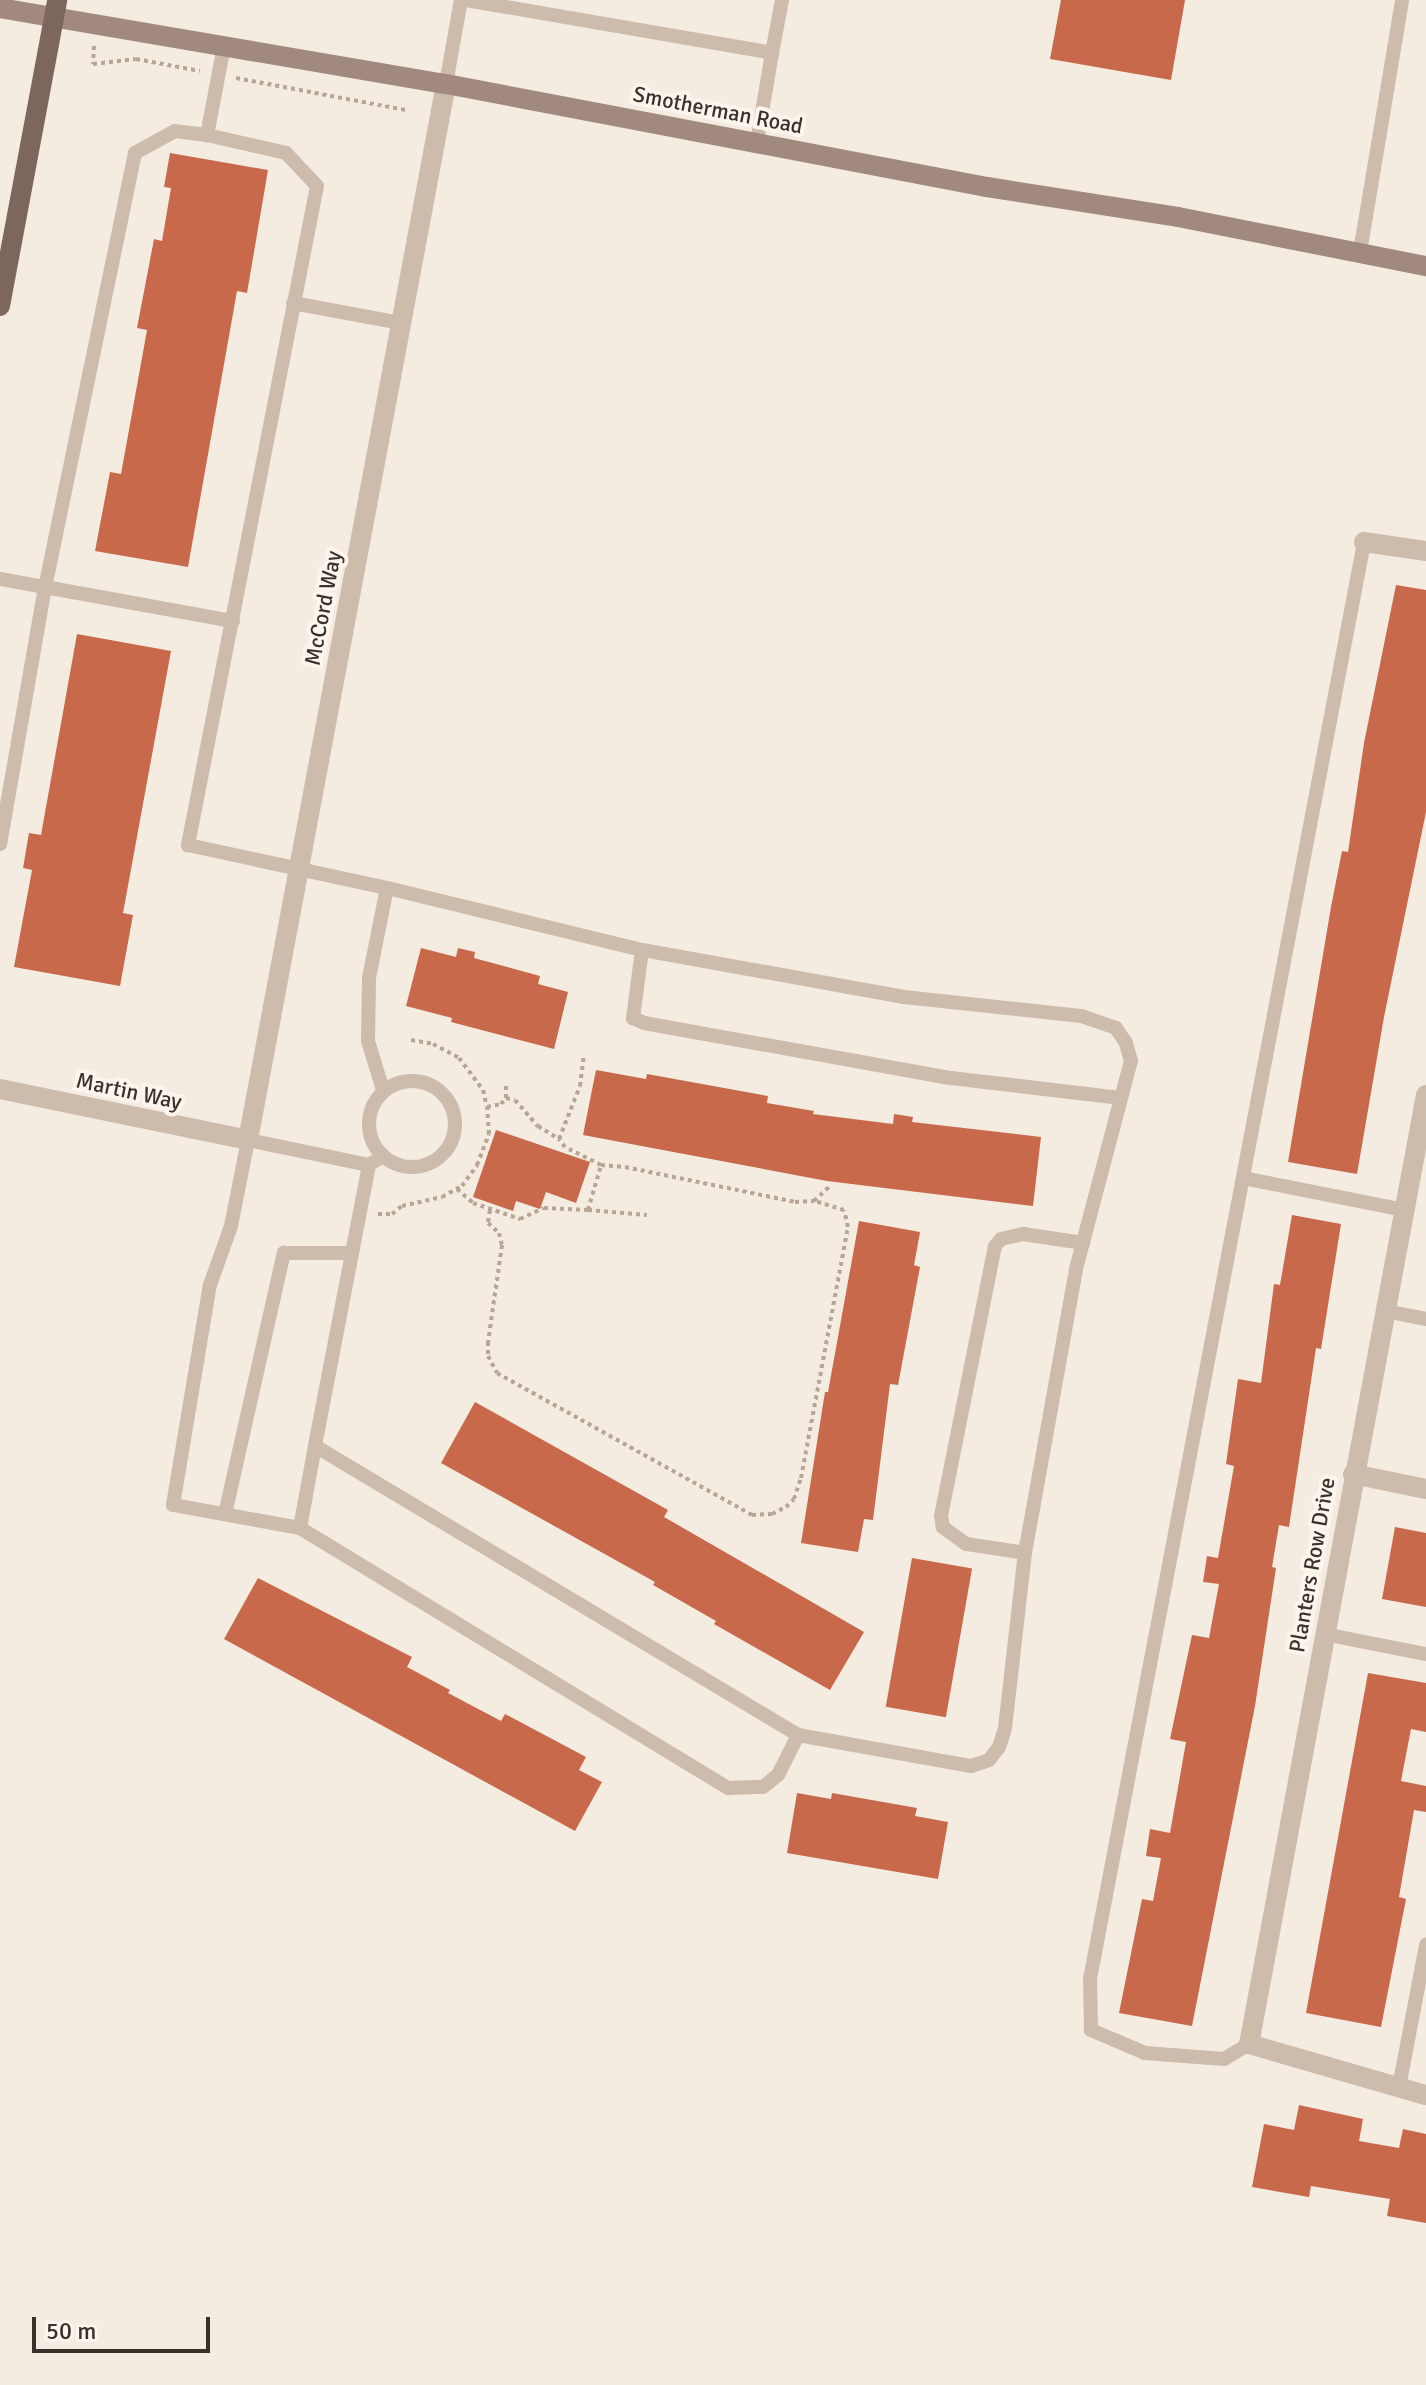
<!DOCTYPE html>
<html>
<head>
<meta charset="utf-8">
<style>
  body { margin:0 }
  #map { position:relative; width:1426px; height:2385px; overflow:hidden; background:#f4ebe1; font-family:Signika,sans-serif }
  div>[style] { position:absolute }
  .building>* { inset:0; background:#c8694b; transform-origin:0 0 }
  .path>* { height:4px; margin-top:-2px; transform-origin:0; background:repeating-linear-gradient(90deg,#b9a596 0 4px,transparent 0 8px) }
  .lane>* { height:14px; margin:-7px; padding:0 7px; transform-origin:7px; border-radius:7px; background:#cdbbac }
  .lane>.ring { margin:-7px; padding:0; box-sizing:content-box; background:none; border:14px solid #cdbbac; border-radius:50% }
  .street>* { height:20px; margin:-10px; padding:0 10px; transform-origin:10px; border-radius:10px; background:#cdbbac }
  .secondary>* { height:20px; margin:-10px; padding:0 10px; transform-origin:10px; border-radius:10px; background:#a18a7d }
  .primary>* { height:20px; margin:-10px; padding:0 10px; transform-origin:10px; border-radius:10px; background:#7d675c }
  span { translate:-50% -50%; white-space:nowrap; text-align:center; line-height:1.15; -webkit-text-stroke:8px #fbf5ee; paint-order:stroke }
  .street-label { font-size:22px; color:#3b302b }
  .scale { position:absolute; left:32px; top:2317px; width:178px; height:36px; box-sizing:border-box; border:4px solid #3b302b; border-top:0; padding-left:10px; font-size:24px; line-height:28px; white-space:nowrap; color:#3b302b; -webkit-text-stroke:6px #fbf5ee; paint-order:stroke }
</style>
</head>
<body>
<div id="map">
  <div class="building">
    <i style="clip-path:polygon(1061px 0,1185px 0,1171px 80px,1050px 59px)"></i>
    <i style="clip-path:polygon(170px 153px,268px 170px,247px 293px,237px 291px,188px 567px,95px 551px,110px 472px,121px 474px,147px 330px,137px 328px,154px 239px,162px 241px,171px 188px,164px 187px)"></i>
    <i style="clip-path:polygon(1396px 585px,1426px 590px,1426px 812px,1384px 1017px,1357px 1174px,1288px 1162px,1331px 907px,1342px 851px,1348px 852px,1364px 743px)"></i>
    <i style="clip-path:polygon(77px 634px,171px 651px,123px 913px,133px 915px,120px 986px,14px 967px,32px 870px,23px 868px,29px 833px,41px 835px)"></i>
    <i style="clip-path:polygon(421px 948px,456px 957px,458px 948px,475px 952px,474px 958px,540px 976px,538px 984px,568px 992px,554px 1049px,451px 1022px,452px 1018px,406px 1006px)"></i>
    <i style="clip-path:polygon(596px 1070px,646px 1079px,647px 1074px,768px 1096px,767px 1103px,814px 1111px,813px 1114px,893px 1124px,894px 1114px,913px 1117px,912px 1122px,1041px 1137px,1033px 1206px,827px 1181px,583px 1135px)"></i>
    <i style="clip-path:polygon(496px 1130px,590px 1162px,576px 1203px,546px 1192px,540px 1209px,516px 1201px,513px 1211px,473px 1197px)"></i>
    <i style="clip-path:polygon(1292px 1215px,1341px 1224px,1321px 1349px,1316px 1348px,1289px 1527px,1279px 1525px,1272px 1567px,1276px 1568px,1255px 1706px,1192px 2026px,1119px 2013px,1142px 1899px,1153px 1901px,1161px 1858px,1146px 1856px,1150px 1829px,1170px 1833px,1186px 1742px,1170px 1739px,1192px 1635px,1209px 1638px,1219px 1584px,1203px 1582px,1207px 1556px,1218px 1558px,1234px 1466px,1226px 1464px,1238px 1379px,1261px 1383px,1274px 1284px,1280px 1285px)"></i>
    <i style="clip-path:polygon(859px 1221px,920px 1232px,914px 1265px,920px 1267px,898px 1385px,890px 1384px,873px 1520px,864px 1519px,858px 1552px,801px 1543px,825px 1392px,828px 1392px)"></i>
    <i style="clip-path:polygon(475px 1402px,668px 1510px,664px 1517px,864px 1632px,830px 1690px,714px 1624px,716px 1621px,653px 1585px,655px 1582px,441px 1463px)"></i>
    <i style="clip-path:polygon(1395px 1527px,1426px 1533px,1426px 1607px,1382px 1599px)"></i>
    <i style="left:912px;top:1558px;width:61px;height:151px;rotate:10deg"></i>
    <i style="clip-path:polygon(258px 1578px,412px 1657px,407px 1667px,450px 1690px,448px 1693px,501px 1721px,505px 1714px,586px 1757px,579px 1770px,602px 1782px,575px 1831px,224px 1639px)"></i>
    <i style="clip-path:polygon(1368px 1673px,1426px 1683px,1426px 1732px,1411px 1729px,1401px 1781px,1426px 1786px,1426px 1812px,1414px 1810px,1399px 1897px,1406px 1899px,1381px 2027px,1306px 2013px)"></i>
    <i style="clip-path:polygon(797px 1793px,831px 1799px,832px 1793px,917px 1808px,915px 1816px,948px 1822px,938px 1879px,787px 1853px)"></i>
    <i style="clip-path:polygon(1299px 2105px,1363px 2119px,1359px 2141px,1399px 2148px,1403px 2129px,1426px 2134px,1426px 2223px,1387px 2216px,1390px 2199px,1311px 2186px,1309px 2197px,1252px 2187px,1264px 2124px,1294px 2130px)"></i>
  </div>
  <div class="path">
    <i style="left:94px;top:46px;width:18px;rotate:93deg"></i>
    <i style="left:93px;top:64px;width:43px;rotate:-6.6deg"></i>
    <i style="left:136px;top:59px;width:65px;rotate:10.6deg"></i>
    <i style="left:236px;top:78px;width:173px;rotate:10.7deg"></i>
    <i style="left:411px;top:1040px;width:22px;rotate:10deg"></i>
    <i style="left:433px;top:1044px;width:30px;rotate:28deg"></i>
    <i style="left:459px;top:1058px;width:40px;rotate:53deg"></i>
    <i style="left:483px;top:1090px;width:17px;rotate:77deg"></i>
    <i style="left:506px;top:1098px;width:9px;rotate:13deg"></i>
    <i style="left:515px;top:1100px;width:35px;rotate:49deg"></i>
    <i style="left:538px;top:1126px;width:25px;rotate:32deg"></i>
    <i style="left:559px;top:1139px;width:57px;rotate:-68.4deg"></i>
    <i style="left:580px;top:1086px;width:32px;rotate:-83deg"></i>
    <i style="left:601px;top:1165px;width:24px;rotate:5deg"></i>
    <i style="left:625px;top:1167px;width:174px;rotate:11.6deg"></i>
    <i style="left:795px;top:1202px;width:19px;rotate:-3deg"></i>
    <i style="left:814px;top:1201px;width:22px;rotate:-43deg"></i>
    <i style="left:457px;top:1189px;width:21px;rotate:41deg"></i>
    <i style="left:473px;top:1203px;width:50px;rotate:18.8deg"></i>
    <i style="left:520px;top:1219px;width:26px;rotate:-25deg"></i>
    <i style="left:544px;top:1208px;width:44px;rotate:2.6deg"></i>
    <i style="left:588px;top:1210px;width:47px;rotate:-73.9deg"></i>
    <i style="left:601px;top:1165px;width:40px;rotate:-153.4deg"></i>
    <i style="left:565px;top:1147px;width:10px;rotate:-127deg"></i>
    <i style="left:490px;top:1210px;width:13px;rotate:99deg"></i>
    <i style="left:488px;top:1223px;width:15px;rotate:42deg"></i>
    <i style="left:499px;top:1233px;width:12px;rotate:76deg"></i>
    <i style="left:502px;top:1245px;width:98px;rotate:98.2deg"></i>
    <i style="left:488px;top:1342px;width:14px;rotate:90deg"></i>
    <i style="left:488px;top:1356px;width:19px;rotate:62deg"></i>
    <i style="left:497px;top:1373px;width:292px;rotate:29.1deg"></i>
    <i style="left:752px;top:1515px;width:20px;rotate:-3deg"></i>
    <i style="left:772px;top:1514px;width:16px;rotate:-27deg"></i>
    <i style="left:786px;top:1507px;width:11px;rotate:-45deg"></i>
    <i style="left:794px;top:1499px;width:22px;rotate:-72deg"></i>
    <i style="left:801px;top:1478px;width:255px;rotate:-79.4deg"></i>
    <i style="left:848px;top:1227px;width:17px;rotate:-103deg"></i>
    <i style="left:844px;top:1210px;width:31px;rotate:-163deg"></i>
    <i style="left:588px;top:1210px;width:59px;rotate:4.8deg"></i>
    <i style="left:378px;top:1214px;width:14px"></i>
    <i style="left:392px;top:1214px;width:13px;rotate:-39deg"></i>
    <i style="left:402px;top:1206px;width:41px;rotate:-12.7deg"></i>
    <i style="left:442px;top:1197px;width:23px;rotate:-29deg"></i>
    <i style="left:462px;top:1186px;width:26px;rotate:-54deg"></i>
    <i style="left:477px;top:1165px;width:33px;rotate:-69deg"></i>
    <i style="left:489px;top:1134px;width:27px;rotate:-94deg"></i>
    <i style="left:487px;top:1107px;width:14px;rotate:-12deg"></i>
    <i style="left:501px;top:1104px;width:8px;rotate:-50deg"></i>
    <i style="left:506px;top:1098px;width:13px;rotate:-90deg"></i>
  </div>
  <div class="lane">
    <i style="left:466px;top:0;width:311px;rotate:9.8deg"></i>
    <i style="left:772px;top:53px;width:90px;rotate:99.6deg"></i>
    <i style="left:224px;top:46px;width:91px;rotate:100.8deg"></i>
    <i style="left:207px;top:135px;width:81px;rotate:12.8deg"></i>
    <i style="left:286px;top:153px;width:45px;rotate:46.8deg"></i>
    <i style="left:317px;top:186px;width:672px;rotate:101.08deg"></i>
    <i style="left:188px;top:845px;width:204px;rotate:12.2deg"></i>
    <i style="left:772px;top:53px;width:54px;rotate:-79.3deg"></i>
    <i style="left:446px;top:84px;width:85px;rotate:-79.9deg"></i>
    <i style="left:207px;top:135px;width:32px;rotate:-173deg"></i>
    <i style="left:175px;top:131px;width:46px;rotate:151.2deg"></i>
    <i style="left:135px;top:153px;width:443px;rotate:101.7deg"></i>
    <i style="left:45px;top:587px;width:191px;rotate:10.3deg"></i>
    <i style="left:1360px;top:252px;width:255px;rotate:-80.5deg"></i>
    <i style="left:293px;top:303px;width:110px;rotate:10.5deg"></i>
    <i style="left:0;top:579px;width:46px;rotate:10.1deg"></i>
    <i style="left:45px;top:587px;width:261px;rotate:99.9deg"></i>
    <i style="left:642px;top:950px;width:69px;rotate:97.5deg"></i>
    <i style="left:633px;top:1018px;width:12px;rotate:24deg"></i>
    <i style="left:644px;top:1023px;width:312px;rotate:10.2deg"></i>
    <i style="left:951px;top:1078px;width:171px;rotate:6.7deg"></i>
    <i class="ring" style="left:369px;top:1081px;width:72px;height:72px"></i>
    <i style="left:369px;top:1165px;width:286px;rotate:100.9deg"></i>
    <i style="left:315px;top:1446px;width:563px;rotate:30.89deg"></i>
    <i style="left:798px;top:1735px;width:176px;rotate:10.2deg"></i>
    <i style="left:971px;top:1766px;width:19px;rotate:-18deg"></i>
    <i style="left:989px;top:1760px;width:16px;rotate:-52deg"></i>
    <i style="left:999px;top:1747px;width:20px;rotate:-72deg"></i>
    <i style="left:1005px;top:1728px;width:176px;rotate:-83.5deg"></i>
    <i style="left:1025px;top:1553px;width:293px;rotate:-79.8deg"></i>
    <i style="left:1077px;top:1265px;width:211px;rotate:-75.2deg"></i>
    <i style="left:1131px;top:1061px;width:19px;rotate:-106deg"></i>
    <i style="left:1126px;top:1043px;width:18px;rotate:-124deg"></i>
    <i style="left:1116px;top:1028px;width:37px;rotate:-161deg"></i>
    <i style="left:1081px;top:1016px;width:178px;rotate:-173.9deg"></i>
    <i style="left:904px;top:997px;width:266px;rotate:-169.8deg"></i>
    <i style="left:642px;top:950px;width:262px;rotate:-166.3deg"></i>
    <i style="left:387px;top:888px;width:92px;rotate:101.3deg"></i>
    <i style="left:369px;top:978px;width:63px;rotate:90.9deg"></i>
    <i style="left:368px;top:1041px;width:51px;rotate:73deg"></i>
    <i style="left:1243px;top:1178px;width:165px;rotate:11.2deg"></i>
    <i style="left:1385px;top:1311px;width:42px;rotate:11deg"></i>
    <i style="left:315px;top:1446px;width:83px;rotate:100.4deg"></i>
    <i style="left:300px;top:1528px;width:501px;rotate:31.28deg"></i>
    <i style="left:728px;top:1788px;width:35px;rotate:-2deg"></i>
    <i style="left:763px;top:1787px;width:19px;rotate:-39deg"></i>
    <i style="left:778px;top:1775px;width:45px;rotate:-63.4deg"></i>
    <i style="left:225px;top:1514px;width:268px;rotate:-77.3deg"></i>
    <i style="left:284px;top:1253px;width:68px"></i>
    <i style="left:300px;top:1528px;width:129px;rotate:-169.7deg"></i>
    <i style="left:173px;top:1505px;width:223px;rotate:-80.5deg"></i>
    <i style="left:210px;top:1285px;width:63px;rotate:-70.4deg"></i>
    <i style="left:231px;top:1226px;width:88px;rotate:-78.8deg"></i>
    <i style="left:248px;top:1140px;width:124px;rotate:11.7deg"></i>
    <i style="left:369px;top:1165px;width:17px;rotate:-33deg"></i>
    <i style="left:1025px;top:1553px;width:60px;rotate:-171.3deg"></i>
    <i style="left:966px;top:1544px;width:29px;rotate:-144deg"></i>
    <i style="left:943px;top:1527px;width:11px;rotate:-100deg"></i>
    <i style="left:941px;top:1516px;width:275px;rotate:-78.7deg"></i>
    <i style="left:995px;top:1246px;width:9px;rotate:-49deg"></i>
    <i style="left:1001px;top:1239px;width:23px;rotate:-13deg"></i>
    <i style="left:1023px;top:1234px;width:61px;rotate:8.5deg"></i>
    <i style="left:1324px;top:1634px;width:104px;rotate:11.1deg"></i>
    <i style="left:1249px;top:2044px;width:29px;rotate:149deg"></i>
    <i style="left:1224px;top:2059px;width:79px;rotate:-175.7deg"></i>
    <i style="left:1145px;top:2053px;width:59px;rotate:-156.9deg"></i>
    <i style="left:1091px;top:2030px;width:51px;rotate:-91.1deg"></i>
    <i style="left:1090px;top:1979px;width:1463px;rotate:-79.2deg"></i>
    <i style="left:1399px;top:2087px;width:145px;rotate:-79.2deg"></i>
  </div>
  <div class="street">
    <i style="left:1364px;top:542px;width:63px;rotate:8.3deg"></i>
    <i style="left:0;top:1089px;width:253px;rotate:11.6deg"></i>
    <i style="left:248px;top:1140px;width:1074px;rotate:-79.38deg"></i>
    <i style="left:1426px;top:1095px;width:965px;rotate:100.56deg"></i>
    <i style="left:1249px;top:2044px;width:184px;rotate:16.1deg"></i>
    <i style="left:1353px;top:1474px;width:75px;rotate:11.6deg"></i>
  </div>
  <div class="secondary">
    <i style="left:0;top:8px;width:452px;rotate:9.7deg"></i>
    <i style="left:446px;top:84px;width:551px;rotate:10.78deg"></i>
    <i style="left:987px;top:187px;width:193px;rotate:8.9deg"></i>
    <i style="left:1178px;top:217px;width:253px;rotate:11.2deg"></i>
  </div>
  <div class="primary">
    <i style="left:0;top:306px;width:311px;rotate:-79.4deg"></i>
  </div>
  <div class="street-label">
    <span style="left:718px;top:110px;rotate:11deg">Smotherman Road</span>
    <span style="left:323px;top:608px;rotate:-79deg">McCord Way</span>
    <span style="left:129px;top:1091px;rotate:12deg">Martin Way</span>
    <span style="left:1312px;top:1565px;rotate:-80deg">Planters Row Drive</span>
  </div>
  <div class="scale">50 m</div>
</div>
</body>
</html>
